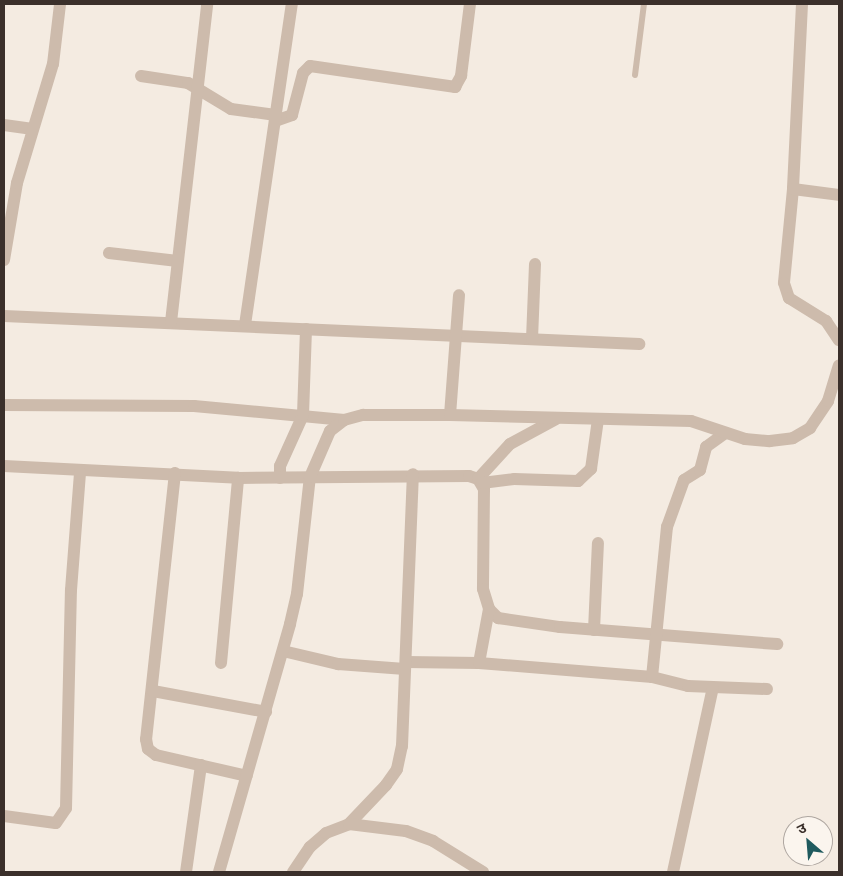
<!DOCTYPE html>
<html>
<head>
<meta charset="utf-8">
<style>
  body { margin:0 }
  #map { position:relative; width:843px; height:876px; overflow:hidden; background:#f4ebe1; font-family:"Asap Condensed","Noto Sans Devanagari",sans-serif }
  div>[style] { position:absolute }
  .service>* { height:6px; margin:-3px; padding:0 3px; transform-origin:3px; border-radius:3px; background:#cdbbac }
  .minor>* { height:12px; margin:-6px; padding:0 6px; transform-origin:6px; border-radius:6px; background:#cdbbac }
  .tertiary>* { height:12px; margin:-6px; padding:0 6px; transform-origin:6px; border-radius:6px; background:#cdbbac }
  span { translate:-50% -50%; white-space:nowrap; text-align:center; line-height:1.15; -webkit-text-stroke:4.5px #fbf5ee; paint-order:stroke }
  .frame { position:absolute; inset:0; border:5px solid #3b302b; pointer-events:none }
  .north { position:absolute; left:783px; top:816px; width:50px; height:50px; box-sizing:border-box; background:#fbf5ee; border:1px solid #aea6a0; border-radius:50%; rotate:333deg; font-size:14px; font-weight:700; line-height:20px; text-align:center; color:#3b302b }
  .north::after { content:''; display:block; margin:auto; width:18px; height:22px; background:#1f5a5e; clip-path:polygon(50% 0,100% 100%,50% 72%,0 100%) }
</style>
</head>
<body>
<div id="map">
  <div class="service">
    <i style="left:635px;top:75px;width:72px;rotate:-82.8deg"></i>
  </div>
  <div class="minor">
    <i style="left:802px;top:4px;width:185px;rotate:92.8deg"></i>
    <i style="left:793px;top:189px;width:94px;rotate:95.5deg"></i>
    <i style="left:784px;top:283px;width:16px;rotate:72deg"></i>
    <i style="left:789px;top:298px;width:44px;rotate:31.9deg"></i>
    <i style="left:826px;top:321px;width:23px;rotate:56deg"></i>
    <i style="left:141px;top:76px;width:48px;rotate:8.5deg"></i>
    <i style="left:188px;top:83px;width:50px;rotate:31.2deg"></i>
    <i style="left:231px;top:109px;width:45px;rotate:7.6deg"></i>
    <i style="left:275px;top:121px;width:18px;rotate:-19deg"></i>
    <i style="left:292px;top:115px;width:43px;rotate:-75.3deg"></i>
    <i style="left:303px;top:73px;width:10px;rotate:-45deg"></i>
    <i style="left:310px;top:66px;width:147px;rotate:8.2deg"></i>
    <i style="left:455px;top:87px;width:13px;rotate:-61deg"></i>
    <i style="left:461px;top:76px;width:73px;rotate:-82.9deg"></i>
    <i style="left:4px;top:125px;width:29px;rotate:8deg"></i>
    <i style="left:793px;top:189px;width:46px;rotate:7.4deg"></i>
    <i style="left:109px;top:253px;width:69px;rotate:6.6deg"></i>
    <i style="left:4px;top:316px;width:636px;rotate:2.52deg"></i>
    <i style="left:171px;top:322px;width:320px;rotate:-83.5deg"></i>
    <i style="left:245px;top:325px;width:324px;rotate:-81.7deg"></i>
    <i style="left:532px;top:339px;width:75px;rotate:-87.7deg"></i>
    <i style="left:4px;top:405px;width:190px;rotate:0.3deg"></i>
    <i style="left:194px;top:406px;width:151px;rotate:5.3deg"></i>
    <i style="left:450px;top:415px;width:120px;rotate:-85.7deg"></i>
    <i style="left:4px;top:466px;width:234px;rotate:2.9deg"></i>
    <i style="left:238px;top:478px;width:231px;rotate:-0.5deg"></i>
    <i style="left:469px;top:476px;width:9px;rotate:18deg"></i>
    <i style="left:478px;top:479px;width:12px;rotate:59deg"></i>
    <i style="left:484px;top:489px;width:100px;rotate:90.6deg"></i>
    <i style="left:483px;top:589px;width:21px;rotate:73deg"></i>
    <i style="left:489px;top:609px;width:13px;rotate:45deg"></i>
    <i style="left:498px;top:618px;width:63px;rotate:8.3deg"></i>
    <i style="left:560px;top:627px;width:218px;rotate:4.5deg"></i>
    <i style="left:175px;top:473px;width:268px;rotate:96.2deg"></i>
    <i style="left:146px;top:739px;width:10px;rotate:79deg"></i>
    <i style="left:148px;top:749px;width:10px;rotate:37deg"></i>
    <i style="left:156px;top:755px;width:93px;rotate:13deg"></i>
    <i style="left:280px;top:478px;width:12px;rotate:-90deg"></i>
    <i style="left:280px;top:466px;width:56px;rotate:-65.7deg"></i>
    <i style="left:303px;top:415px;width:86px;rotate:-88deg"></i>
    <i style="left:478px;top:479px;width:47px;rotate:-47.6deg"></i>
    <i style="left:510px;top:444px;width:52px;rotate:-28.5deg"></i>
    <i style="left:482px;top:483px;width:32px;rotate:-7deg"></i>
    <i style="left:514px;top:479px;width:64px;rotate:1.8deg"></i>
    <i style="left:578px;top:481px;width:18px;rotate:-43deg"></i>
    <i style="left:591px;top:469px;width:50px;rotate:-82deg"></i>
    <i style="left:594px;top:630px;width:87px;rotate:-87.4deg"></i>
    <i style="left:283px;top:651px;width:57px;rotate:13.3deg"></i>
    <i style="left:338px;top:664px;width:67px;rotate:4.3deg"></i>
    <i style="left:406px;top:662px;width:73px;rotate:0.8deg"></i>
    <i style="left:479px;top:663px;width:174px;rotate:4.6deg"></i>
    <i style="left:652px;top:677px;width:37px;rotate:14deg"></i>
    <i style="left:688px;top:686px;width:79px;rotate:2.2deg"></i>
    <i style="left:221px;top:663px;width:186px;rotate:-84.7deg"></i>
    <i style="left:479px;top:663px;width:55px;rotate:-79.5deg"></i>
    <i style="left:652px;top:677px;width:151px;rotate:-84.3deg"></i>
    <i style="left:667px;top:527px;width:50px;rotate:-70.1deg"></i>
    <i style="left:684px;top:480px;width:19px;rotate:-32deg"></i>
    <i style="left:700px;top:470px;width:24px;rotate:-75deg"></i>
    <i style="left:706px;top:447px;width:24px;rotate:-36deg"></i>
    <i style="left:153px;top:691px;width:115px;rotate:10.5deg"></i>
    <i style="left:4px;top:816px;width:52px;rotate:7.7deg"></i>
    <i style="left:56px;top:823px;width:18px;rotate:-56deg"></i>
    <i style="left:66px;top:808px;width:218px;rotate:-88.7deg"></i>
    <i style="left:71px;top:590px;width:118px;rotate:-85.6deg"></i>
    <i style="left:349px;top:824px;width:54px;rotate:-46.5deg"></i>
    <i style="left:386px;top:785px;width:19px;rotate:-55deg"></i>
    <i style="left:397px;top:769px;width:24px;rotate:-78deg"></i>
    <i style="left:402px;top:746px;width:272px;rotate:-87.7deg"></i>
    <i style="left:186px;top:872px;width:108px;rotate:-82deg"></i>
    <i style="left:219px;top:872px;width:258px;rotate:-74deg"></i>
    <i style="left:290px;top:624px;width:31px;rotate:-77deg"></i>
    <i style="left:297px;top:594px;width:118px;rotate:-83.7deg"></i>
    <i style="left:310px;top:477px;width:50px;rotate:-66.5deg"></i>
    <i style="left:330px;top:431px;width:18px;rotate:-38deg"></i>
    <i style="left:344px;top:420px;width:20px;rotate:-15deg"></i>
    <i style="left:363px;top:415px;width:87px"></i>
    <i style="left:450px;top:415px;width:241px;rotate:1.4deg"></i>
    <i style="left:691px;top:421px;width:57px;rotate:18.4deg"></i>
    <i style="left:745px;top:439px;width:25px;rotate:5deg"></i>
    <i style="left:770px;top:441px;width:23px;rotate:-7deg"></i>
    <i style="left:793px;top:438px;width:20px;rotate:-30deg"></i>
    <i style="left:810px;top:428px;width:32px;rotate:-56deg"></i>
    <i style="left:828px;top:401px;width:37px;rotate:-73deg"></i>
    <i style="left:293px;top:872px;width:30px;rotate:-56deg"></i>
    <i style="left:310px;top:847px;width:21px;rotate:-41deg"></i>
    <i style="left:326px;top:833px;width:25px;rotate:-21deg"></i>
    <i style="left:349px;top:824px;width:57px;rotate:7deg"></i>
    <i style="left:406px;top:831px;width:29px;rotate:20deg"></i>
    <i style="left:433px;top:841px;width:59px;rotate:31.8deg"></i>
    <i style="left:673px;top:872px;width:189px;rotate:-77.8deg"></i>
  </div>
  <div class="tertiary">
    <i style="left:4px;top:260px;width:78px;rotate:-80.4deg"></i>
    <i style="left:17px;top:183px;width:124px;rotate:-73.2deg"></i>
    <i style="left:53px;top:64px;width:60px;rotate:-83.3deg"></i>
  </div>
  <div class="frame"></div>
  <div class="north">उ</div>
</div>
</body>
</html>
